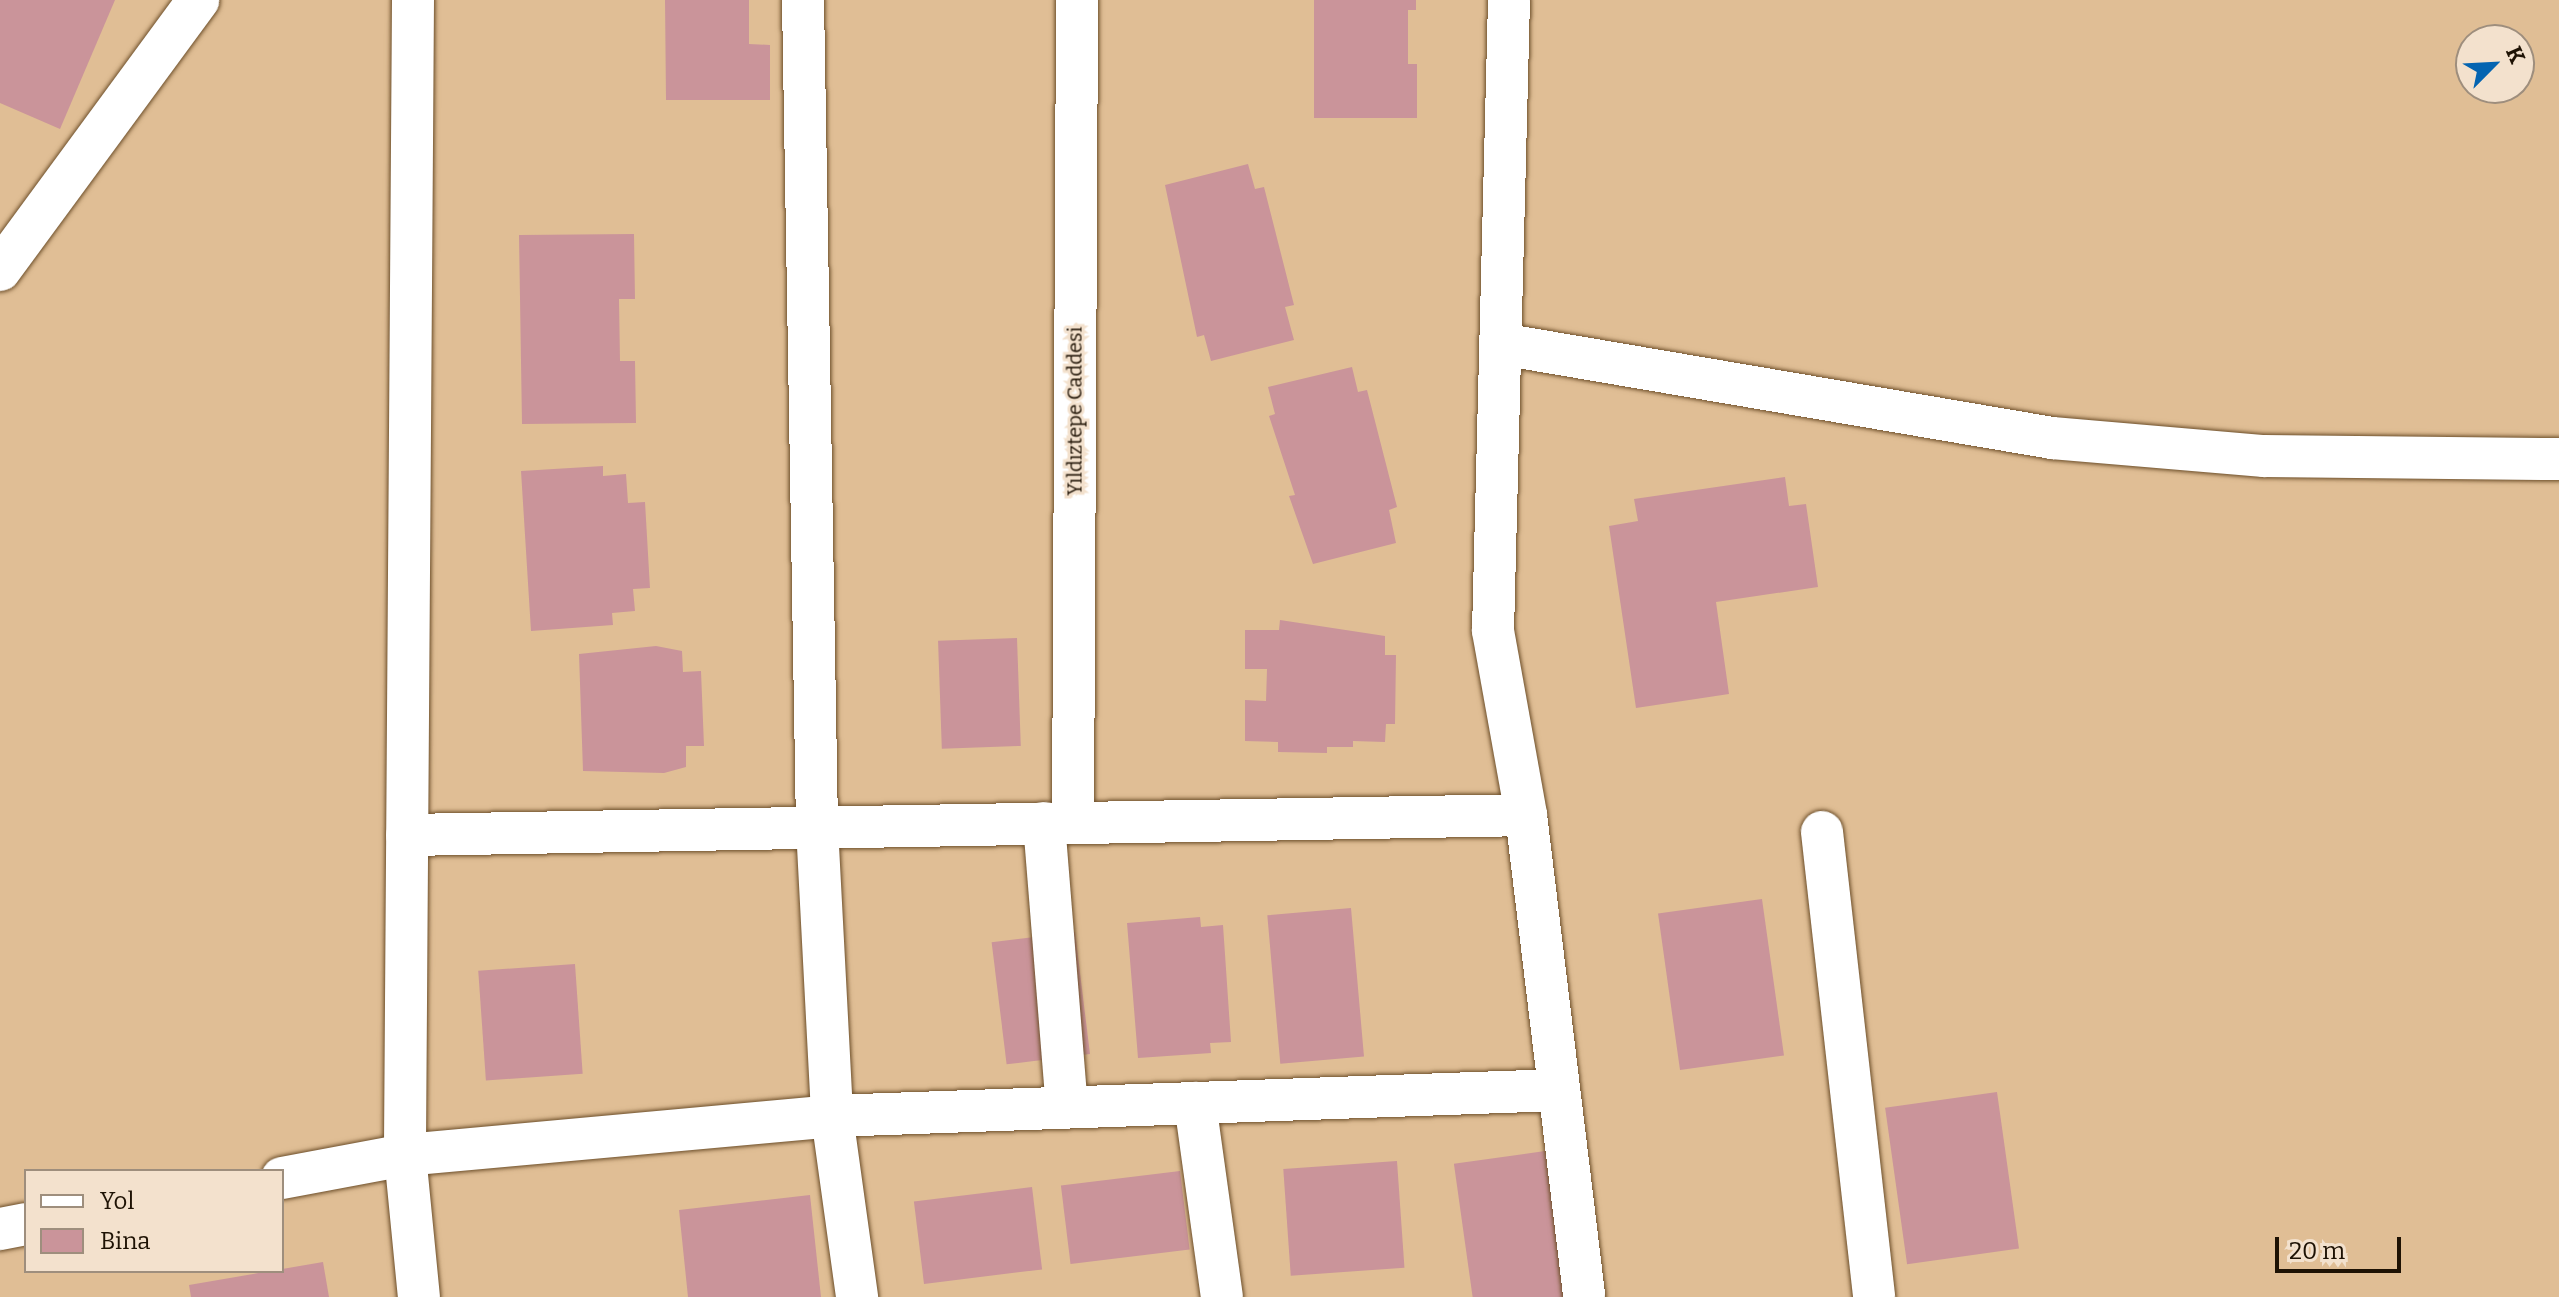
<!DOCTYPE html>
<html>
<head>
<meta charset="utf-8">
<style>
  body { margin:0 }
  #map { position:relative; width:2559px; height:1297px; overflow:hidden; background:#e0be95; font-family:Bitter,serif }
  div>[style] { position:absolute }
  .building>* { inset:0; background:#ca949a; transform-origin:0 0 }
  .roads { filter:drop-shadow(0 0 2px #6d4f2a) drop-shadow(0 0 2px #6d4f2a) }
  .minor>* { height:42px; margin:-21px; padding:0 21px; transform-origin:21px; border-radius:21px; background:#fff }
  span { translate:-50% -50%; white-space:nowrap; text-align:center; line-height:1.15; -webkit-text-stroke:6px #f3e1cd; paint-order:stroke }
  .street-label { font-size:20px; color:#1e1204 }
  .legend { position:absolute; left:24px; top:1169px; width:260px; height:104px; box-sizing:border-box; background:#f3e1cd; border:2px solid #9e8e7d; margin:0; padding:10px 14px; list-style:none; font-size:24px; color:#1e1204 }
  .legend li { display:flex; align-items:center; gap:16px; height:40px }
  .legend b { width:40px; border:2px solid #9e8e7d }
  .north { position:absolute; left:2455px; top:24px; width:80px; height:80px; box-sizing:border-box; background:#f3e1cd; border:2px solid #9e8e7d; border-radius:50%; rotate:66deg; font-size:22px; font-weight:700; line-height:32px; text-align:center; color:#1e1204 }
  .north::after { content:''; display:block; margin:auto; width:28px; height:36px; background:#0464b1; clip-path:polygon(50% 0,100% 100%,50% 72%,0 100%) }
  .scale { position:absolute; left:2275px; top:1237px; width:126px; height:36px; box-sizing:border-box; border:4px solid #1e1204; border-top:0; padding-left:10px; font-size:24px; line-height:28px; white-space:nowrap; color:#1e1204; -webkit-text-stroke:6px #f3e1cd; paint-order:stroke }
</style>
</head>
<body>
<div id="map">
  <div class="building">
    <i style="clip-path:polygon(0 0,115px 0,60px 129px,0 103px)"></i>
    <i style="clip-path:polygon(665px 0,749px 0,749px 44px,770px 45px,770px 100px,666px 100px)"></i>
    <i style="clip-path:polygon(1314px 0,1416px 0,1416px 10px,1408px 10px,1408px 64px,1417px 64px,1417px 118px,1314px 118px)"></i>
    <i style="clip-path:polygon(1248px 164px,1255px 189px,1264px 187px,1294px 305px,1285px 307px,1294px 340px,1211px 361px,1204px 335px,1197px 337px,1165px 185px)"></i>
    <i style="clip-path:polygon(634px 234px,635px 299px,619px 299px,620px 361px,635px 361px,636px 423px,522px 424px,519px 235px)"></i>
    <i style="clip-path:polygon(1352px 367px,1358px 392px,1367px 390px,1397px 507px,1389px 510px,1396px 543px,1313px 564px,1289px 496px,1295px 495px,1269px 416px,1275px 414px,1268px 387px)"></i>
    <i style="clip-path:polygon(603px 466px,603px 476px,626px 474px,628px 503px,645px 502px,650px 588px,633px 589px,635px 611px,612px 613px,613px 625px,531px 631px,521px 471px)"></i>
    <i style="clip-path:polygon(1785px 477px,1789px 506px,1806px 504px,1818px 587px,1716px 602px,1729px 694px,1636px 708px,1609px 526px,1638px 521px,1634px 499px)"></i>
    <i style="clip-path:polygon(1280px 620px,1385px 636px,1385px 655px,1396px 655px,1395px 724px,1386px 724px,1385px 742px,1353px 741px,1353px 747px,1327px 747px,1327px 753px,1278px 752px,1278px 742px,1245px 741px,1245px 700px,1266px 701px,1267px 669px,1245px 669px,1245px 630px,1279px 630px)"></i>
    <i style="left:1017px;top:638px;width:108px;height:79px;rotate:88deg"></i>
    <i style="clip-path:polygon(656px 646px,682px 651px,683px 672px,701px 671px,704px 746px,686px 746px,686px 767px,664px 773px,583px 771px,579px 654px)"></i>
    <i style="left:1762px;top:899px;width:158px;height:105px;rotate:82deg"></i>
    <i style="left:1351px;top:908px;width:149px;height:84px;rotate:85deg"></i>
    <i style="clip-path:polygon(1200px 917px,1201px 927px,1223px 925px,1231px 1042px,1210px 1043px,1211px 1053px,1138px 1058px,1127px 923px)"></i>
    <i style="left:1075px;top:932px;width:123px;height:84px;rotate:83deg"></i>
    <i style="left:575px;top:964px;width:110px;height:97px;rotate:86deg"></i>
    <i style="left:1997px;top:1092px;width:158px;height:113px;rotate:82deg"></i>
    <i style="left:1545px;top:1151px;width:148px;height:92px;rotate:82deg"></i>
    <i style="left:1397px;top:1161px;width:107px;height:114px;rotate:86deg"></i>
    <i style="left:1180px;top:1171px;width:79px;height:120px;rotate:83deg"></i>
    <i style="left:1032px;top:1187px;width:83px;height:119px;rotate:83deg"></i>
    <i style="clip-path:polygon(810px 1195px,821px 1297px,688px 1297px,679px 1210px)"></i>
    <i style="clip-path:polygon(323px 1262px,329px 1297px,191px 1297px,189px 1285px)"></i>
  </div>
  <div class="roads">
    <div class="minor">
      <i style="left:413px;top:0;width:1155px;rotate:90.4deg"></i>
      <i style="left:405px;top:1155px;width:143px;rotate:84.4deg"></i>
      <i style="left:803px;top:0;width:827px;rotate:89.03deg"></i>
      <i style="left:817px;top:827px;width:289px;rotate:87deg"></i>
      <i style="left:832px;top:1116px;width:183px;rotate:82.1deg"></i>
      <i style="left:1509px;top:0;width:631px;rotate:91.45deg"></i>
      <i style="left:1493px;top:631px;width:187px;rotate:79.8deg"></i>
      <i style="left:0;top:270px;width:335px;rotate:-53.7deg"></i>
      <i style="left:1501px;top:344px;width:559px;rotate:9.68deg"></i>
      <i style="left:2052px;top:438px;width:213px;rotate:4.9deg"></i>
      <i style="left:2264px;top:456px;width:295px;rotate:0.6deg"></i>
      <i style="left:1044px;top:823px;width:285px;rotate:85.4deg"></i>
      <i style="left:1073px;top:823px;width:823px;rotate:-89.72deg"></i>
      <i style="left:1822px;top:832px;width:468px;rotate:83.6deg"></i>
      <i style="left:407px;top:835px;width:1119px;rotate:-1.02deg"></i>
      <i style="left:1526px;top:815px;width:485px;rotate:83.1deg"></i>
      <i style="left:1195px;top:1103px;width:196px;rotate:82.1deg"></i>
      <i style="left:282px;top:1178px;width:125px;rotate:-10.6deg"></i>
      <i style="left:405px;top:1155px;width:429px;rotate:-5.2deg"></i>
      <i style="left:832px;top:1116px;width:727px;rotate:-2.05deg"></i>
      <i style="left:0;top:1229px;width:26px;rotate:-11deg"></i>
    </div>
  </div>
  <div class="street-label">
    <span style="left:1075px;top:411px;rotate:-90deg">Yıldıztepe Caddesi</span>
  </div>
  <ul class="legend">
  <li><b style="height:10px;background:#fff"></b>Yol</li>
  <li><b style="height:22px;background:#ca949a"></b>Bina</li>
  </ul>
  <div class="north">K</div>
  <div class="scale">20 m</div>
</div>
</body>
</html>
